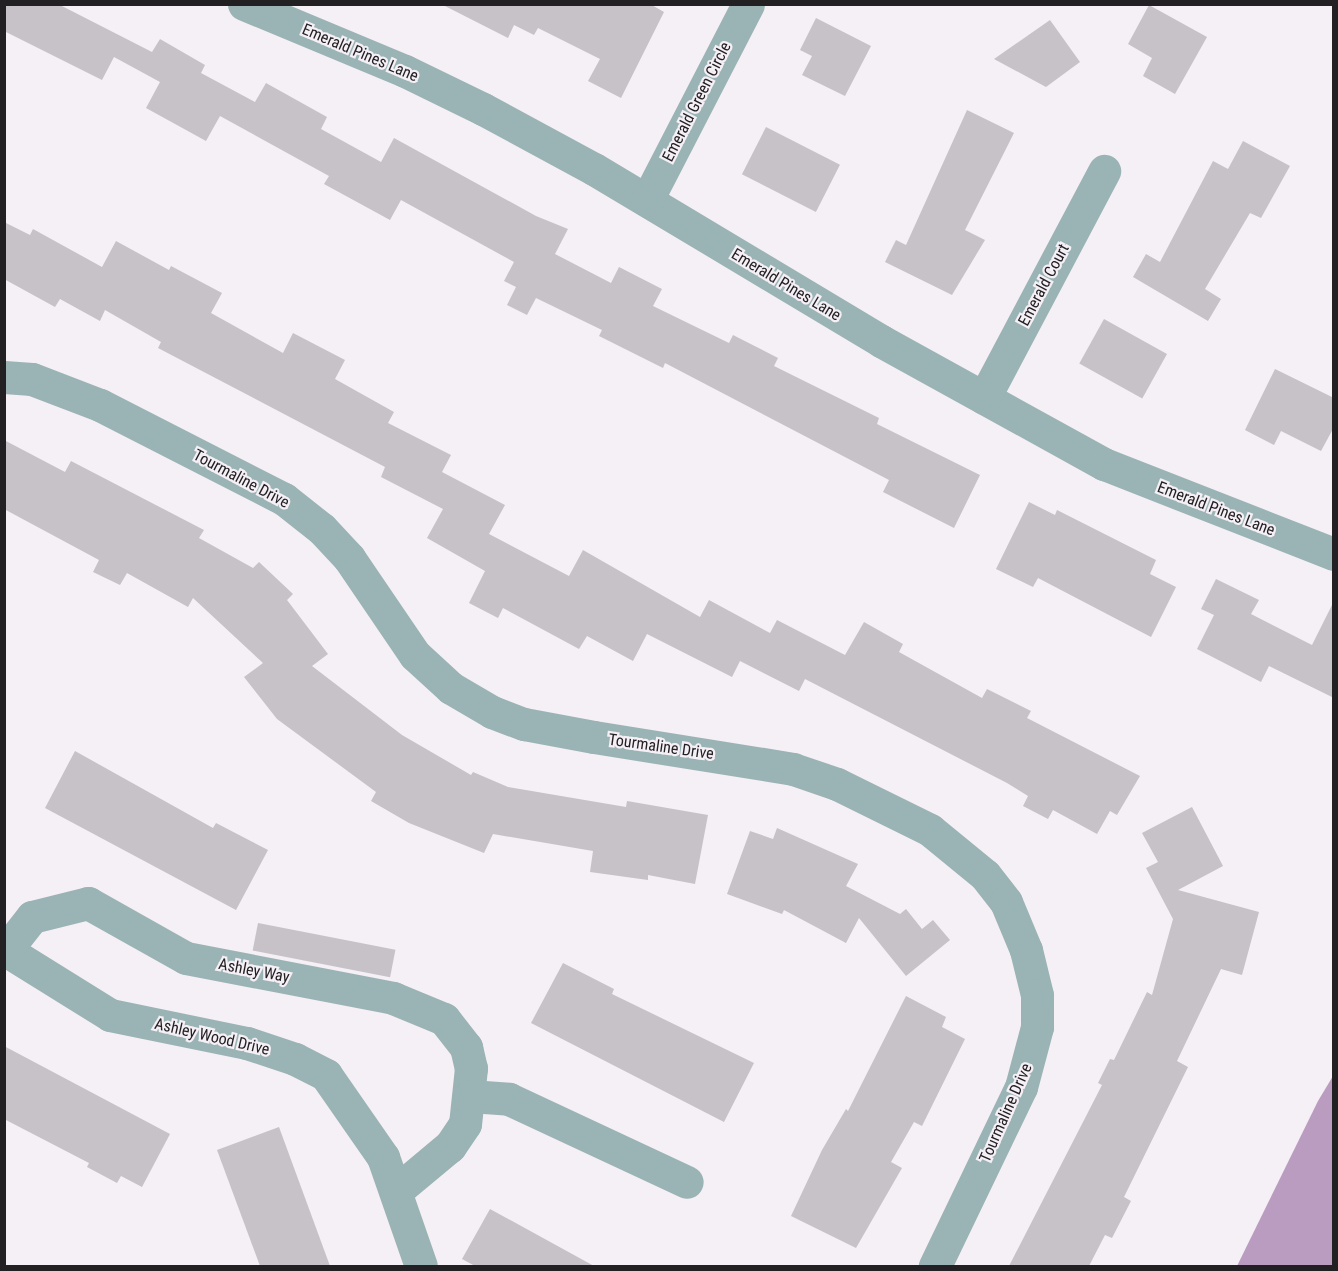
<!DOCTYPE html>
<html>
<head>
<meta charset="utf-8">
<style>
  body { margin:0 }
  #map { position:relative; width:1338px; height:1271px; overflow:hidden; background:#f5eff6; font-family:"Roboto Condensed",sans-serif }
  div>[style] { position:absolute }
  .water>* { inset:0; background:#bb9cc1 }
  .building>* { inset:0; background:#c7c1c8; transform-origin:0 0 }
  .minor>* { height:33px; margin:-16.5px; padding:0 16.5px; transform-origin:16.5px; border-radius:16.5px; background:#9ab3b4 }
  span { translate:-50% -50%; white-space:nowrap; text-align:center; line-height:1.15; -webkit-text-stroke:4.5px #f5eff6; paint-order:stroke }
  .street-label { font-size:16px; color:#222022 }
  .frame { position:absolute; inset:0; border:6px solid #222022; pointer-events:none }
</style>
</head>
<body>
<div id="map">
  <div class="water">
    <i style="clip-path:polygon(1333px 1076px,1333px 1266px,1237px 1266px,1318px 1101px)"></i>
  </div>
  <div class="building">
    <i style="clip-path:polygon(4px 4px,58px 4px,152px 52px,160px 39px,205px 65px,201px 73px,255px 102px,266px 83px,327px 117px,321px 129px,381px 162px,394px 138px,536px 216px,568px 229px,555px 254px,611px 283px,619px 267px,662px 289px,653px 306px,729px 343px,733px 335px,778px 358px,774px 366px,879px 418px,877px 424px,980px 475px,954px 528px,883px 492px,889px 480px,665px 363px,663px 368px,599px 336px,602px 330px,536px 298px,527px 315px,507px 305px,516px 287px,504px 281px,514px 262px,401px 200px,390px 220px,324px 184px,329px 176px,220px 116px,206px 141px,146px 108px,160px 82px,114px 57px,102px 80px,4px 31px)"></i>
    <i style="clip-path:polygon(441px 4px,650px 4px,664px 12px,621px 98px,588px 81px,600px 59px,538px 28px,534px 35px,514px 25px,508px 38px)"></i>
    <i style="clip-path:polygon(1149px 5px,1207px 37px,1175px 94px,1143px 76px,1152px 58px,1128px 44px)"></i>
    <i style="clip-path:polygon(816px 18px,871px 46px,845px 96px,802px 75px,812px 56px,800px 50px)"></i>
    <i style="clip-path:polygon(1050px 20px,1080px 62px,1046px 87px,994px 59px)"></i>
    <i style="clip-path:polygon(967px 110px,1014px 133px,965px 230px,985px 240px,952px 295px,885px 262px,896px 240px,906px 245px)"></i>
    <i style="left:766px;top:127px;width:83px;height:53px;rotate:27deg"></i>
    <i style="clip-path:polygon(1243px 141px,1290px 166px,1261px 218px,1250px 213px,1205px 289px,1221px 299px,1208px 321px,1133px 277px,1146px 254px,1160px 262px,1213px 161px,1228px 169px)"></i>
    <i style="clip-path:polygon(4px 222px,30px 235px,33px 229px,102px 267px,116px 241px,169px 270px,171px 266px,222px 293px,211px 313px,283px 353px,293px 333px,345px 360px,335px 379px,394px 412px,388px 423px,451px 455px,442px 472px,505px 505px,489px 534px,569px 576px,583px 550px,700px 617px,709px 600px,770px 633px,777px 620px,845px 655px,864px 622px,903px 644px,899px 652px,982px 698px,987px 689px,1031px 711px,1027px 718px,1140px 776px,1117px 815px,1110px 811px,1097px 834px,1053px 810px,1048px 819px,1023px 806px,1028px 796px,1007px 783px,805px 679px,799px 691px,740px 661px,732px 677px,647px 634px,633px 661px,587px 636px,579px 649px,503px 608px,498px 618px,469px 603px,485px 571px,427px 538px,443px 509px,381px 477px,385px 467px,158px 348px,161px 342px,105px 310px,100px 321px,60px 299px,55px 307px,4px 279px)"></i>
    <i style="left:1104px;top:319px;width:72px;height:51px;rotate:29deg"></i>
    <i style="clip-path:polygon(1275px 369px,1334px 398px,1334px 427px,1321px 451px,1281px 431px,1274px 445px,1245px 430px)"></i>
    <i style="clip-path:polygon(4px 440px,65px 472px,71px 461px,204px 530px,199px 538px,253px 568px,259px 562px,293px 594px,287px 600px,328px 654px,312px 666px,402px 735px,471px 775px,473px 772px,508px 787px,626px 807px,627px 801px,708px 815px,695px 884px,648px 875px,648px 880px,590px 872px,593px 851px,493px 834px,484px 853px,409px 823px,371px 801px,376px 792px,277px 719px,244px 677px,263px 663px,193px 598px,188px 607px,127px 573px,120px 585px,93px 572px,99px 560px,4px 509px)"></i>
    <i style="clip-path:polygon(1029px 502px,1055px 515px,1057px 510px,1156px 560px,1150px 574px,1176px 587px,1151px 637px,1038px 578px,1033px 587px,996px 569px)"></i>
    <i style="clip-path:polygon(1216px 579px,1259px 600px,1251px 614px,1312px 645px,1334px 601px,1334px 698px,1269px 666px,1261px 682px,1197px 649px,1214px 615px,1201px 609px)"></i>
    <i style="clip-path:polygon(75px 751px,213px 828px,216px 823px,268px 850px,236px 910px,45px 808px)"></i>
    <i style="clip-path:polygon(1192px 807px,1223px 866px,1178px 890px,1259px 912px,1242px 975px,1221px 969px,1177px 1061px,1188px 1067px,1124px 1197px,1131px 1201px,1112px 1238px,1105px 1235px,1089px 1266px,1009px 1266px,1102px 1085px,1098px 1083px,1110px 1059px,1114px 1060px,1147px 992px,1152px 995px,1173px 919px,1146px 868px,1158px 862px,1142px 833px)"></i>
    <i style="clip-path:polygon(777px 828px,858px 864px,846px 886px,900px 914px,906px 909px,922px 929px,933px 920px,950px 940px,906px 976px,859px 918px,846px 943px,784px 910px,782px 914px,727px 894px,750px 831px,773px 839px)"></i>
    <i style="left:258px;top:923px;width:140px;height:28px;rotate:11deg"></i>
    <i style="clip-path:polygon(563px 963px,614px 989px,612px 994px,754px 1063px,724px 1122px,531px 1023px)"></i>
    <i style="clip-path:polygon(906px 996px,946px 1017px,942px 1027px,965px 1039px,922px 1126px,914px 1122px,891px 1162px,902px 1168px,856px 1248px,791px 1216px,822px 1150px,846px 1109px,848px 1111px)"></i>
    <i style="clip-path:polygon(4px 1046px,170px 1134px,142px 1187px,121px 1176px,117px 1183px,87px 1167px,89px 1163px,4px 1119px)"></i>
    <i style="clip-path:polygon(279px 1127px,330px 1266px,260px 1266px,217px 1150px)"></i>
    <i style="clip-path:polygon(490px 1209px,594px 1266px,475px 1266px,462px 1259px)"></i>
  </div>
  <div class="minor">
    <i style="left:244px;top:4px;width:174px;rotate:22.6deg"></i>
    <i style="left:405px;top:71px;width:87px;rotate:26deg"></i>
    <i style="left:483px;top:109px;width:126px;rotate:28.4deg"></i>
    <i style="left:594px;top:169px;width:335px;rotate:30.9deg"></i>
    <i style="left:881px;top:341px;width:255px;rotate:28.9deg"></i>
    <i style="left:1104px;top:464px;width:247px;rotate:21.4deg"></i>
    <i style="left:647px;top:200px;width:220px;rotate:-62.7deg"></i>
    <i style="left:4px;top:377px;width:28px;rotate:4deg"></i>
    <i style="left:32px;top:379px;width:73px;rotate:20.9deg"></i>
    <i style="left:100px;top:405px;width:207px;rotate:27.1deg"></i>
    <i style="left:284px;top:499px;width:48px;rotate:38.3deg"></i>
    <i style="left:322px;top:529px;width:40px;rotate:47deg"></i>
    <i style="left:349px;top:558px;width:117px;rotate:55.8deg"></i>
    <i style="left:415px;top:655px;width:49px;rotate:42.5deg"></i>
    <i style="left:451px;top:688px;width:48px;rotate:30.3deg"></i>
    <i style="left:492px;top:712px;width:34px;rotate:21deg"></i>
    <i style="left:524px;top:724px;width:71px;rotate:10.5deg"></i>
    <i style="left:594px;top:737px;width:202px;rotate:9.1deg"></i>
    <i style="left:793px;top:769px;width:46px;rotate:18.8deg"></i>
    <i style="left:837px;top:784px;width:104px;rotate:26.3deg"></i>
    <i style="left:930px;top:830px;width:71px;rotate:39.3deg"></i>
    <i style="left:985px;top:875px;width:34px;rotate:52deg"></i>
    <i style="left:1006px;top:902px;width:52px;rotate:67.4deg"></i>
    <i style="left:1026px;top:950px;width:46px;rotate:76.3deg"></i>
    <i style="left:1037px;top:995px;width:32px;rotate:90deg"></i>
    <i style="left:1037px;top:1027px;width:62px;rotate:104.9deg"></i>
    <i style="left:1021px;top:1087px;width:199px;rotate:115.7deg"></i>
    <i style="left:984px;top:398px;width:257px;rotate:-62.1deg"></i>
    <i style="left:4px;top:949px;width:125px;rotate:31.9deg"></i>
    <i style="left:110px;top:1015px;width:140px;rotate:11.6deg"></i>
    <i style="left:247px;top:1043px;width:51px;rotate:18.4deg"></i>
    <i style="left:295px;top:1059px;width:35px;rotate:27deg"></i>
    <i style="left:326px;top:1075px;width:100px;rotate:55.2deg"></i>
    <i style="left:383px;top:1157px;width:115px;rotate:70.8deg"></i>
    <i style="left:6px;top:950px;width:42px;rotate:-51.8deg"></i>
    <i style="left:32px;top:917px;width:58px;rotate:-14deg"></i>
    <i style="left:88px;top:903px;width:112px;rotate:29.3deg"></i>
    <i style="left:186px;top:958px;width:211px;rotate:10.9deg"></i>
    <i style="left:393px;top:998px;width:55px;rotate:22.4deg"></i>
    <i style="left:444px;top:1019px;width:36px;rotate:52deg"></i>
    <i style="left:466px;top:1047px;width:22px;rotate:77deg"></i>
    <i style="left:471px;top:1068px;width:56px;rotate:96.1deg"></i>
    <i style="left:465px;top:1124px;width:27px;rotate:124deg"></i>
    <i style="left:450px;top:1146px;width:70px;rotate:140.2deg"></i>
    <i style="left:470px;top:1096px;width:39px;rotate:4deg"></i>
    <i style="left:509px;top:1099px;width:196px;rotate:25deg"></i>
  </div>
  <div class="street-label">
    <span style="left:360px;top:53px;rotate:23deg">Emerald Pines Lane</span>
    <span style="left:697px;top:102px;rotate:-63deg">Emerald Green Circle</span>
    <span style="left:786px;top:285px;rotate:31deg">Emerald Pines Lane</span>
    <span style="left:1044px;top:285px;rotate:-62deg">Emerald Court</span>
    <span style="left:241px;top:479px;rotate:28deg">Tourmaline Drive</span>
    <span style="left:1216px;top:509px;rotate:21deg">Emerald Pines Lane</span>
    <span style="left:661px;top:747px;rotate:8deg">Tourmaline Drive</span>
    <span style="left:254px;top:971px;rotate:11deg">Ashley Way</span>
    <span style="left:212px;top:1037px;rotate:13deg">Ashley Wood Drive</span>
    <span style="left:1006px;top:1113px;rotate:-66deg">Tourmaline Drive</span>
  </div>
  <div class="frame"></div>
</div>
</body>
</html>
